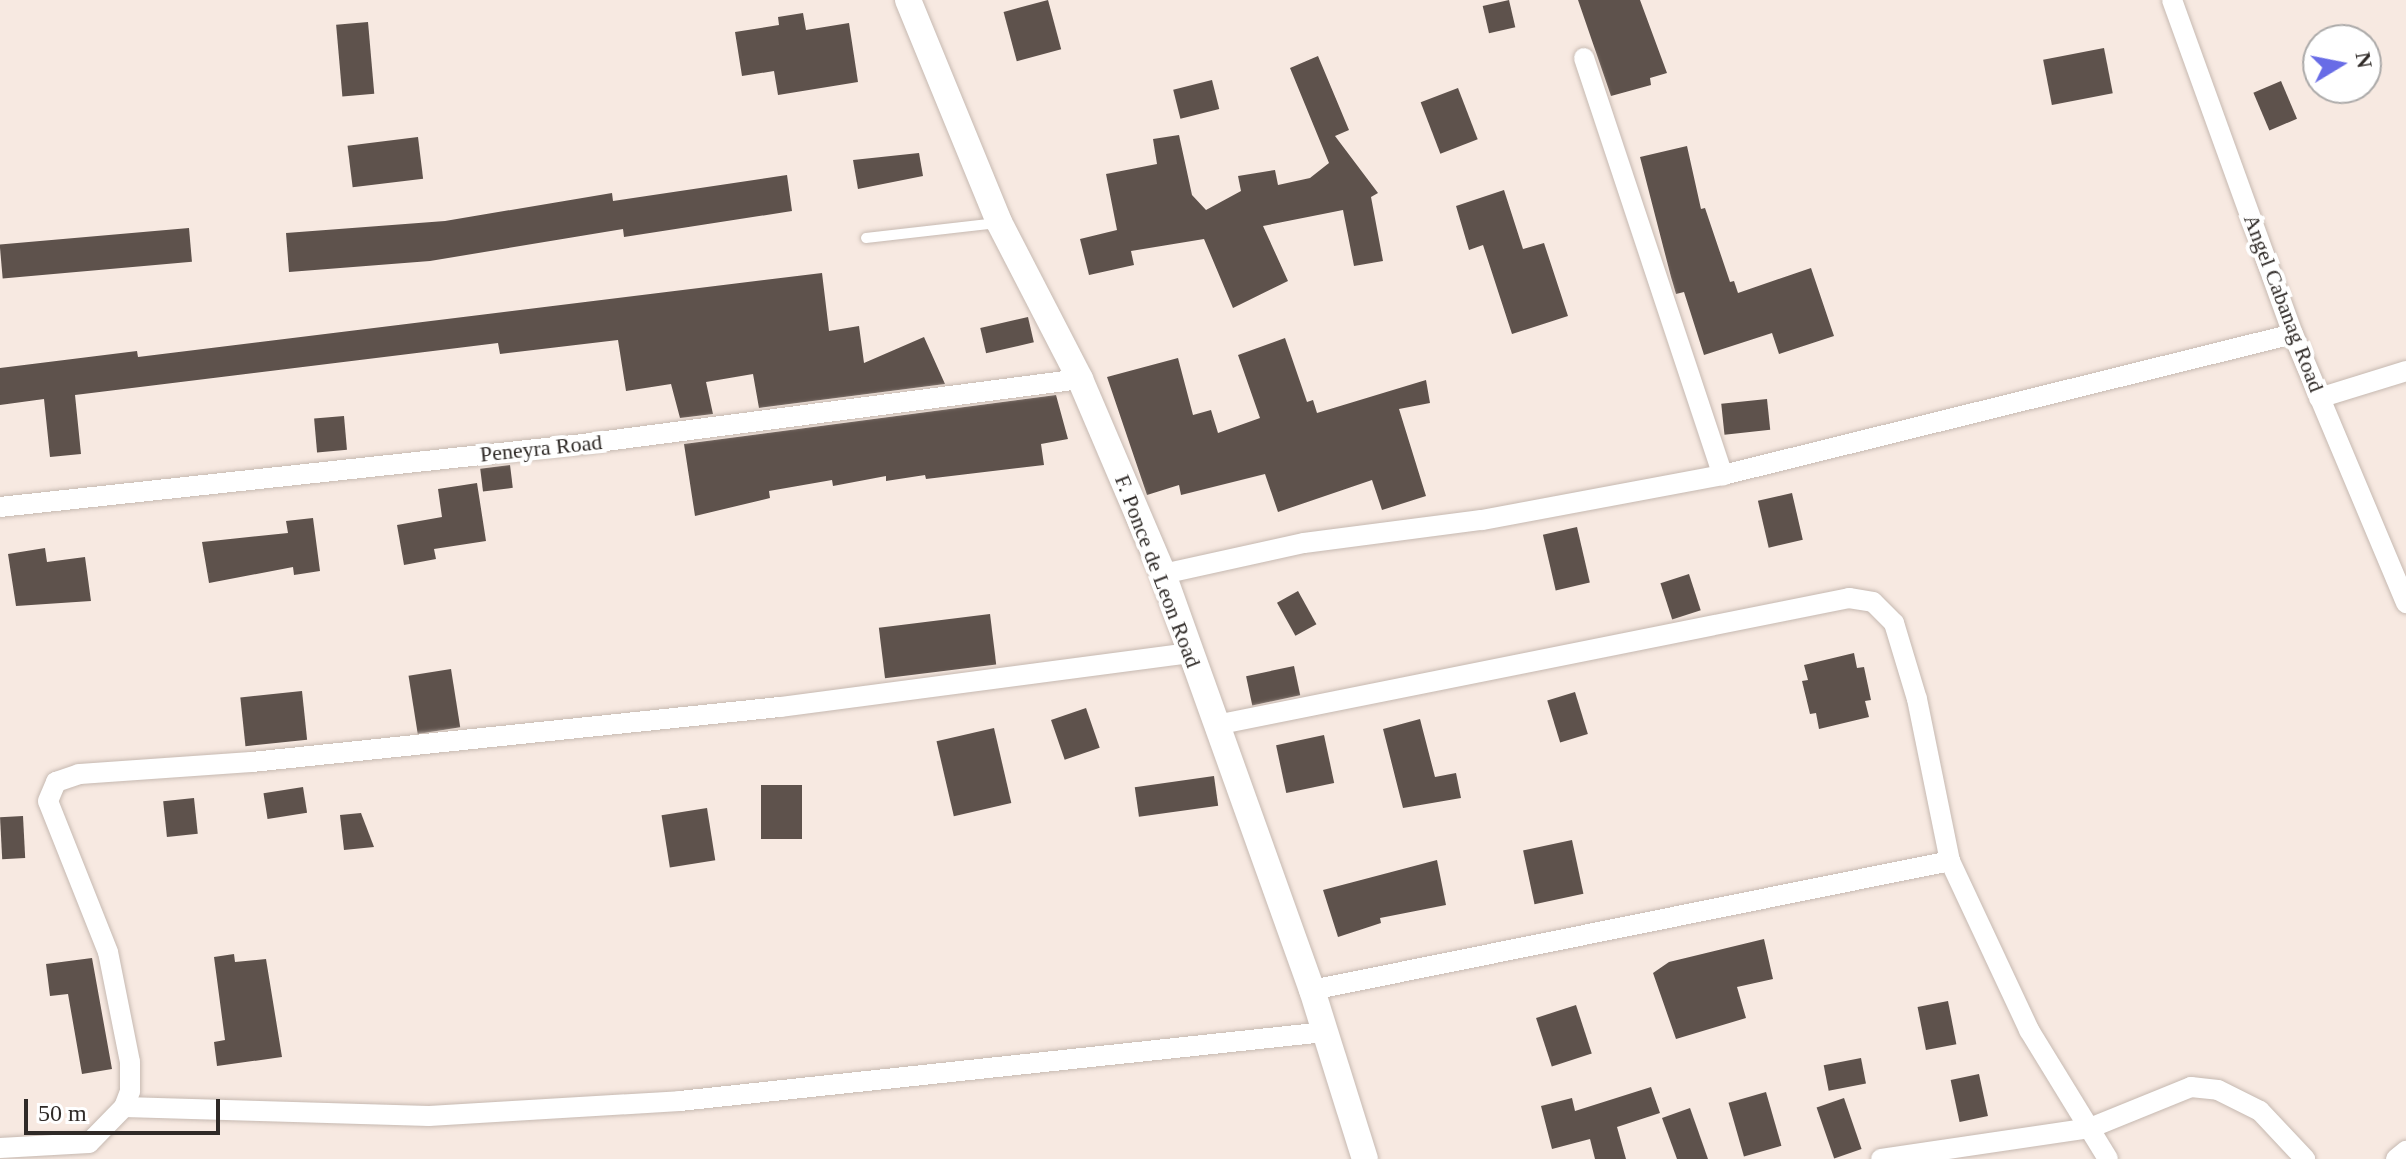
<!DOCTYPE html>
<html>
<head>
<meta charset="utf-8">
<style>
  body { margin:0 }
  #map { position:relative; width:2406px; height:1159px; overflow:hidden; background:#f7e9e1; font-family:"Times New Roman",serif }
  div>[style] { position:absolute }
  .building>* { inset:0; background:#5e524c; transform-origin:0 0 }
  .roads { filter:drop-shadow(0 0 2px #c6b9b1) drop-shadow(0 0 2px #c6b9b1) }
  .service>* { height:10px; margin:-5px; padding:0 5px; transform-origin:5px; border-radius:5px; background:#fff }
  .minor>* { height:20px; margin:-10px; padding:0 10px; transform-origin:10px; border-radius:10px; background:#fff }
  .tertiary>* { height:26px; margin:-13px; padding:0 13px; transform-origin:13px; border-radius:13px; background:#fff }
  span { translate:-50% -50%; white-space:nowrap; text-align:center; line-height:1.15; -webkit-text-stroke:8px #fff; paint-order:stroke }
  .street-label { font-size:22px; color:#2f2a27 }
  .north { position:absolute; left:2302px; top:24px; width:80px; height:80px; box-sizing:border-box; background:#fff; border:2px solid #acaaa9; border-radius:50%; rotate:80deg; font-size:22px; font-weight:700; line-height:32px; text-align:center; color:#2f2a27 }
  .north::after { content:''; display:block; margin:auto; width:28px; height:36px; background:#686ce6; clip-path:polygon(50% 0,100% 100%,50% 72%,0 100%) }
  .scale { position:absolute; left:24px; top:1099px; width:196px; height:36px; box-sizing:border-box; border:4px solid #2f2a27; border-top:0; padding-left:10px; font-size:24px; line-height:28px; white-space:nowrap; color:#2f2a27; -webkit-text-stroke:6px #fff; paint-order:stroke }
</style>
</head>
<body>
<div id="map">
  <div class="building">
    <i style="left:1048px;top:0;width:51px;height:46px;rotate:75deg"></i>
    <i style="left:1509px;top:0;width:28px;height:27px;rotate:77deg"></i>
    <i style="clip-path:polygon(1578px 0,1640px 0,1667px 73px,1650px 78px,1651px 85px,1611px 96px)"></i>
    <i style="clip-path:polygon(803px 13px,806px 30px,849px 23px,858px 82px,778px 95px,774px 71px,742px 76px,735px 32px,779px 25px,778px 17px)"></i>
    <i style="left:368px;top:22px;width:72px;height:32px;rotate:85deg"></i>
    <i style="left:2104px;top:48px;width:46px;height:62px;rotate:79deg"></i>
    <i style="clip-path:polygon(1318px 56px,1349px 130px,1335px 136px,1378px 193px,1371px 197px,1383px 261px,1354px 266px,1343px 210px,1263px 226px,1288px 281px,1233px 308px,1204px 239px,1131px 251px,1134px 265px,1089px 275px,1080px 239px,1117px 230px,1106px 174px,1157px 164px,1153px 139px,1179px 135px,1192px 195px,1206px 210px,1241px 191px,1238px 176px,1275px 170px,1278px 185px,1310px 178px,1329px 163px,1290px 68px)"></i>
    <i style="left:1212px;top:80px;width:30px;height:40px;rotate:76deg"></i>
    <i style="left:2281px;top:81px;width:41px;height:30px;rotate:67deg"></i>
    <i style="left:1458px;top:88px;width:55px;height:40px;rotate:69deg"></i>
    <i style="left:418px;top:137px;width:42px;height:71px;rotate:83deg"></i>
    <i style="clip-path:polygon(1687px 146px,1701px 209px,1705px 208px,1730px 282px,1734px 281px,1738px 293px,1811px 268px,1834px 336px,1779px 354px,1772px 333px,1704px 355px,1684px 292px,1676px 294px,1671px 277px,1640px 157px)"></i>
    <i style="clip-path:polygon(919px 153px,923px 176px,858px 189px,853px 160px)"></i>
    <i style="clip-path:polygon(787px 175px,792px 211px,624px 237px,623px 229px,430px 261px,289px 272px,286px 233px,445px 221px,612px 193px,613px 201px)"></i>
    <i style="clip-path:polygon(1504px 190px,1523px 249px,1544px 243px,1568px 316px,1512px 334px,1483px 245px,1469px 250px,1456px 206px)"></i>
    <i style="left:189px;top:228px;width:34px;height:190px;rotate:85deg"></i>
    <i style="clip-path:polygon(822px 273px,829px 331px,859px 326px,864px 363px,924px 337px,945px 384px,759px 408px,753px 374px,706px 382px,713px 414px,680px 418px,671px 384px,626px 391px,618px 340px,500px 354px,498px 343px,75px 395px,81px 454px,50px 457px,44px 399px,0 405px,0 368px,137px 351px,138px 357px)"></i>
    <i style="left:1028px;top:317px;width:26px;height:49px;rotate:77deg"></i>
    <i style="clip-path:polygon(1285px 338px,1307px 402px,1313px 400px,1317px 413px,1426px 380px,1430px 403px,1399px 409px,1426px 496px,1382px 510px,1372px 480px,1278px 512px,1265px 474px,1181px 495px,1179px 485px,1147px 495px,1107px 377px,1178px 358px,1193px 415px,1211px 410px,1218px 433px,1260px 418px,1238px 355px)"></i>
    <i style="clip-path:polygon(1056px 395px,1068px 439px,1041px 444px,1044px 465px,926px 479px,925px 475px,886px 481px,886px 476px,833px 486px,832px 480px,769px 491px,770px 498px,695px 516px,684px 444px)"></i>
    <i style="left:1767px;top:399px;width:31px;height:46px;rotate:84deg"></i>
    <i style="left:344px;top:416px;width:34px;height:30px;rotate:85deg"></i>
    <i style="left:510px;top:465px;width:23px;height:30px;rotate:83deg"></i>
    <i style="clip-path:polygon(477px 483px,486px 541px,434px 549px,436px 559px,404px 565px,397px 525px,442px 517px,438px 489px)"></i>
    <i style="left:1792px;top:493px;width:48px;height:35px;rotate:77deg"></i>
    <i style="clip-path:polygon(313px 518px,320px 571px,294px 575px,293px 567px,209px 583px,202px 542px,288px 533px,286px 521px)"></i>
    <i style="left:1577px;top:527px;width:57px;height:35px;rotate:77deg"></i>
    <i style="clip-path:polygon(45px 548px,47px 562px,85px 557px,91px 601px,16px 606px,8px 554px)"></i>
    <i style="left:1689px;top:574px;width:38px;height:30px;rotate:72deg"></i>
    <i style="left:1298px;top:591px;width:38px;height:24px;rotate:61deg"></i>
    <i style="left:990px;top:614px;width:51px;height:112px;rotate:83deg"></i>
    <i style="clip-path:polygon(1854px 653px,1857px 668px,1864px 667px,1871px 700px,1865px 701px,1869px 717px,1819px 729px,1816px 713px,1810px 714px,1802px 681px,1808px 680px,1804px 665px)"></i>
    <i style="left:1294px;top:666px;width:30px;height:49px;rotate:78deg"></i>
    <i style="left:451px;top:669px;width:59px;height:43px;rotate:81deg"></i>
    <i style="left:302px;top:691px;width:49px;height:62px;rotate:84deg"></i>
    <i style="left:1575px;top:692px;width:44px;height:29px;rotate:73deg"></i>
    <i style="left:1086px;top:708px;width:42px;height:37px;rotate:71deg"></i>
    <i style="clip-path:polygon(1420px 719px,1435px 777px,1456px 773px,1461px 798px,1403px 808px,1383px 729px)"></i>
    <i style="left:994px;top:728px;width:77px;height:59px;rotate:77deg"></i>
    <i style="left:1324px;top:735px;width:49px;height:49px;rotate:78deg"></i>
    <i style="left:1214px;top:776px;width:30px;height:80px;rotate:82deg"></i>
    <i style="left:761px;top:785px;width:41px;height:54px"></i>
    <i style="left:303px;top:787px;width:26px;height:40px;rotate:81deg"></i>
    <i style="left:194px;top:798px;width:36px;height:31px;rotate:84deg"></i>
    <i style="left:707px;top:808px;width:53px;height:46px;rotate:81deg"></i>
    <i style="clip-path:polygon(361px 813px,374px 847px,344px 850px,340px 815px)"></i>
    <i style="left:23px;top:816px;width:42px;height:23px;rotate:87deg"></i>
    <i style="left:1572px;top:840px;width:55px;height:50px;rotate:78deg"></i>
    <i style="clip-path:polygon(1437px 860px,1446px 905px,1380px 918px,1381px 923px,1338px 937px,1323px 890px)"></i>
    <i style="clip-path:polygon(1764px 939px,1773px 979px,1737px 987px,1746px 1018px,1676px 1039px,1653px 973px,1669px 962px)"></i>
    <i style="clip-path:polygon(234px 954px,235px 962px,266px 959px,282px 1057px,217px 1066px,214px 1042px,225px 1040px,214px 957px)"></i>
    <i style="clip-path:polygon(92px 958px,112px 1069px,82px 1074px,68px 994px,50px 996px,46px 964px)"></i>
    <i style="left:1948px;top:1001px;width:44px;height:31px;rotate:79deg"></i>
    <i style="left:1576px;top:1005px;width:51px;height:42px;rotate:72deg"></i>
    <i style="left:1861px;top:1058px;width:26px;height:38px;rotate:79deg"></i>
    <i style="left:1979px;top:1074px;width:43px;height:29px;rotate:78deg"></i>
    <i style="clip-path:polygon(1651px 1087px,1660px 1113px,1617px 1127px,1626px 1159px,1595px 1159px,1590px 1139px,1552px 1149px,1541px 1106px,1572px 1098px,1575px 1111px)"></i>
    <i style="left:1766px;top:1092px;width:56px;height:39px;rotate:74deg"></i>
    <i style="left:1844px;top:1098px;width:54px;height:29px;rotate:71deg"></i>
    <i style="clip-path:polygon(1690px 1108px,1708px 1159px,1677px 1159px,1662px 1118px)"></i>
  </div>
  <div class="roads">
    <div class="service">
      <i style="left:866px;top:238px;width:132px;rotate:-6.5deg"></i>
    </div>
    <div class="minor">
      <i style="left:2172px;top:0;width:355px;rotate:70.1deg"></i>
      <i style="left:2293px;top:334px;width:292px;rotate:67.2deg"></i>
      <i style="left:1584px;top:58px;width:440px;rotate:71.6deg"></i>
      <i style="left:2319px;top:398px;width:91px;rotate:-17.2deg"></i>
      <i style="left:0;top:507px;width:586px;rotate:-6.17deg"></i>
      <i style="left:583px;top:444px;width:501px;rotate:-7.45deg"></i>
      <i style="left:1163px;top:574px;width:144px;rotate:-12.4deg"></i>
      <i style="left:1304px;top:543px;width:179px;rotate:-7.4deg"></i>
      <i style="left:1482px;top:520px;width:245px;rotate:-10.6deg"></i>
      <i style="left:1723px;top:475px;width:587px;rotate:-13.89deg"></i>
      <i style="left:1216px;top:725px;width:646px;rotate:-11.34deg"></i>
      <i style="left:1849px;top:598px;width:24px;rotate:9deg"></i>
      <i style="left:1873px;top:602px;width:30px;rotate:45deg"></i>
      <i style="left:1894px;top:623px;width:79px;rotate:73.2deg"></i>
      <i style="left:1917px;top:699px;width:165px;rotate:78.5deg"></i>
      <i style="left:1950px;top:861px;width:187px;rotate:64.9deg"></i>
      <i style="left:2029px;top:1030px;width:151px;rotate:58.5deg"></i>
      <i style="left:1312px;top:990px;width:651px;rotate:-11.43deg"></i>
      <i style="left:124px;top:1107px;width:305px;rotate:1.7deg"></i>
      <i style="left:429px;top:1116px;width:251px;rotate:-3.4deg"></i>
      <i style="left:680px;top:1101px;width:649px;rotate:-6.11deg"></i>
      <i style="left:0;top:1148px;width:89px;rotate:-3.2deg"></i>
      <i style="left:89px;top:1143px;width:50px;rotate:-45.8deg"></i>
      <i style="left:124px;top:1107px;width:17px;rotate:-69deg"></i>
      <i style="left:130px;top:1091px;width:29px;rotate:-90deg"></i>
      <i style="left:130px;top:1062px;width:112px;rotate:-101.3deg"></i>
      <i style="left:108px;top:952px;width:162px;rotate:-111.7deg"></i>
      <i style="left:48px;top:801px;width:21px;rotate:-67deg"></i>
      <i style="left:56px;top:782px;width:24px;rotate:-19deg"></i>
      <i style="left:79px;top:774px;width:173px;rotate:-4deg"></i>
      <i style="left:252px;top:762px;width:531px;rotate:-5.95deg"></i>
      <i style="left:780px;top:707px;width:413px;rotate:-7.5deg"></i>
      <i style="left:1881px;top:1159px;width:211px;rotate:-8.4deg"></i>
      <i style="left:2090px;top:1128px;width:109px;rotate:-22.1deg"></i>
      <i style="left:2191px;top:1087px;width:27px;rotate:6deg"></i>
      <i style="left:2218px;top:1090px;width:47px;rotate:26.6deg"></i>
      <i style="left:2260px;top:1111px;width:66px;rotate:46.8deg"></i>
      <i style="left:2396px;top:1159px;width:13px;rotate:-39deg"></i>
    </div>
    <div class="tertiary">
      <i style="left:908px;top:0;width:240px;rotate:67.7deg"></i>
      <i style="left:999px;top:222px;width:177px;rotate:62.7deg"></i>
      <i style="left:1080px;top:379px;width:212px;rotate:66.9deg"></i>
      <i style="left:1163px;top:574px;width:442px;rotate:70.3deg"></i>
      <i style="left:1312px;top:990px;width:177px;rotate:72.6deg"></i>
    </div>
  </div>
  <div class="street-label">
    <span style="left:2284px;top:303px;rotate:69deg">Angel Cabanag Road</span>
    <span style="left:541px;top:448px;rotate:-6deg">Peneyra Road</span>
    <span style="left:1158px;top:571px;rotate:69deg">F. Ponce de Leon Road</span>
  </div>
  <div class="north">N</div>
  <div class="scale">50 m</div>
</div>
</body>
</html>
